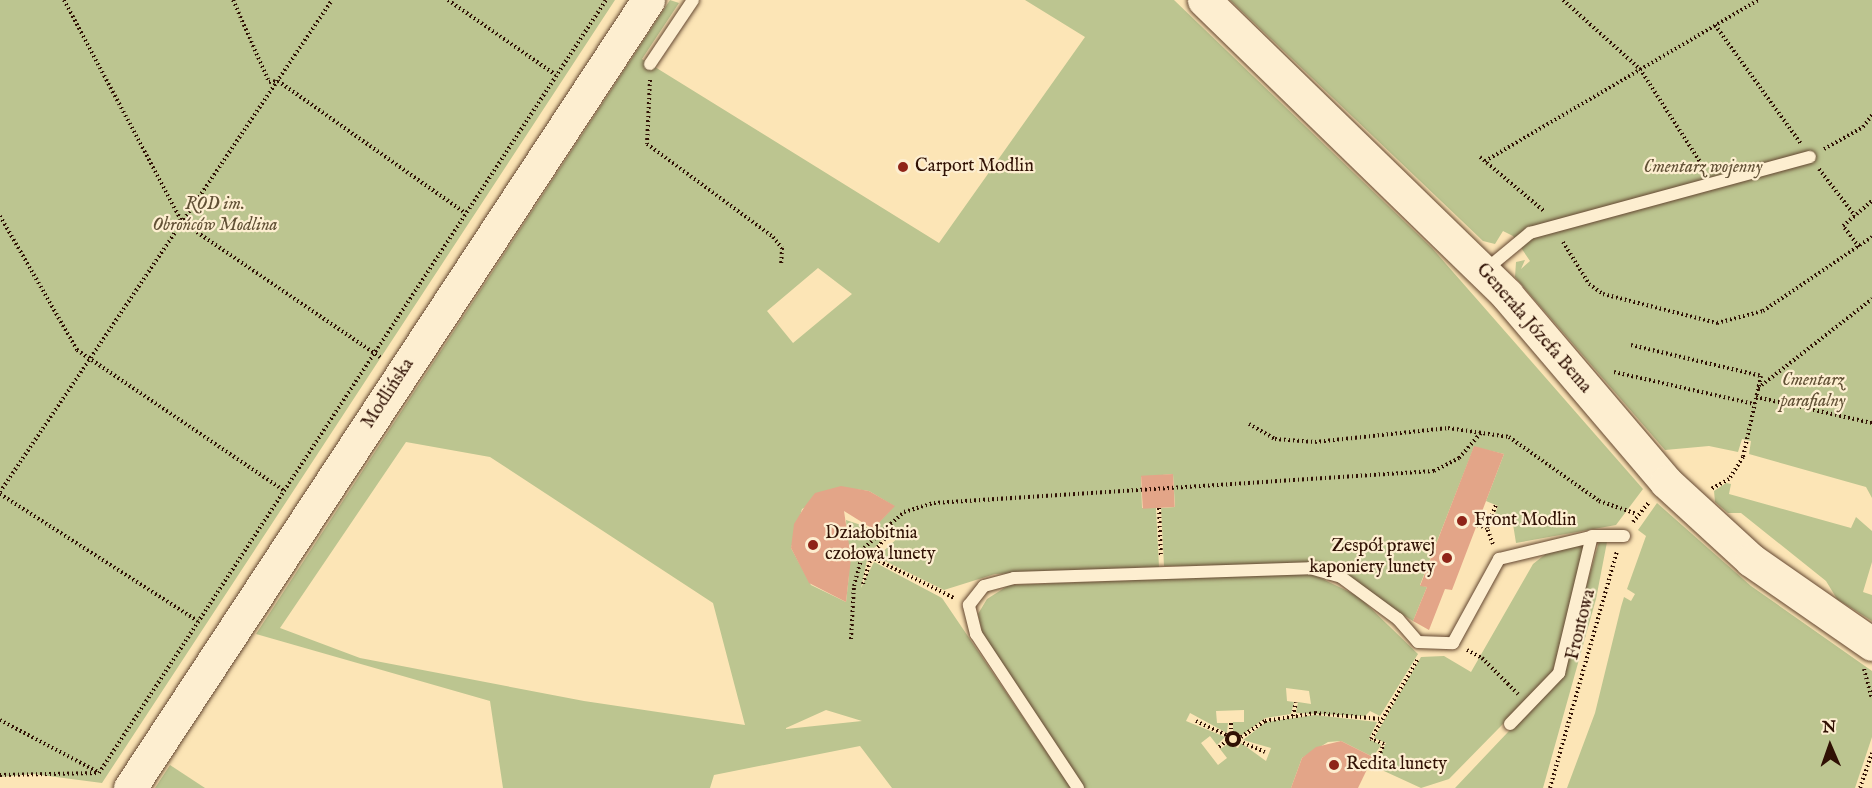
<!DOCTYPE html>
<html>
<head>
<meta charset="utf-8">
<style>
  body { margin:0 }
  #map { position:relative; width:1872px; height:788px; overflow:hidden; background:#fce5b6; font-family:"IM FELL English",serif }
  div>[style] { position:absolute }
  .green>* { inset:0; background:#bcc590 }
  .building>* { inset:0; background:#e3a588; transform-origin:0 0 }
  .path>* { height:4px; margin-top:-2px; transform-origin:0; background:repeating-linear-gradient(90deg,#301104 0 1.5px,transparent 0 4.5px) }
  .path>.ring { margin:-2px; padding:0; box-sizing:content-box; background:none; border:4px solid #301104; border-radius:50% }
  .roads { filter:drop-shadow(0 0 2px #634630) drop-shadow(0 0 2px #634630) }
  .lane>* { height:12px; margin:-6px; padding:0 6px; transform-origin:6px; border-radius:6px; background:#fdeed0 }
  .secondary>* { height:33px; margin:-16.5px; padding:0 16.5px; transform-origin:16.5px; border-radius:16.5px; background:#fdeed0 }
  .dots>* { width:16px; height:16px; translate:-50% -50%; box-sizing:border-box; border:3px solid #fdeed0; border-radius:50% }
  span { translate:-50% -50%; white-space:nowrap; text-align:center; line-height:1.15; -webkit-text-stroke:4.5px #fdeed0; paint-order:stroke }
  .poi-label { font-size:18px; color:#301104 }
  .left { translate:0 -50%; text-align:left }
  .right { translate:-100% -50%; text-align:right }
  .park-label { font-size:18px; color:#615035; font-style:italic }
  .street-label { font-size:18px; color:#301104 }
  .north { position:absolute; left:1800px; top:716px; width:60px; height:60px; -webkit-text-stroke:4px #fdeed0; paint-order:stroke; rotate:358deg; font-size:16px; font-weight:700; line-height:24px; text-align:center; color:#301104 }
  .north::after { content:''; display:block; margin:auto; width:21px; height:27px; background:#301104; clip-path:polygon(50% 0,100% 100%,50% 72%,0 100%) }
</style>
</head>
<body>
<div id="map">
  <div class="green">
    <i style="clip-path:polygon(0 0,615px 0,102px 783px,33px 774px,0 777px)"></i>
    <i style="clip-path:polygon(evenodd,670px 0,679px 3px,642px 59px,939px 243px,1085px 37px,1025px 0,1174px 0,1432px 248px,1643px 489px,1616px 525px,1516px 543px,1513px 524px,1494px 517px,1498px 506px,1486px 501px,1504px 454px,1474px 447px,1420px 585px,1427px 587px,1413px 621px,1323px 565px,1164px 566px,1161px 508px,1175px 507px,1173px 474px,1141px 477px,1142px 508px,1156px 508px,1159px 567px,995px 574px,944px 590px,877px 557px,900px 536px,892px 529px,868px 555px,861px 588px,874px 562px,942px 598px,1071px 788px,892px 788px,860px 746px,714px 775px,710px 788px,503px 788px,490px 701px,256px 634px,670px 0,818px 268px,852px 294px,793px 343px,767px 311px,818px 268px,670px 0,406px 442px,490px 457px,713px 603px,745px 725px,584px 701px,360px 658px,280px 628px,406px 442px,670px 0,839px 487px,869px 491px,894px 506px,873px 529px,846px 520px,847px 532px,828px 562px,849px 574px,846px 602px,811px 585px,791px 548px,802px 509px,839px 487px,670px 0,826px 710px,862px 721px,786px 729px,786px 728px,826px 710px)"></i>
    <i style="clip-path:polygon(1230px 0,1872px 0,1872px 498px,1866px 487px,1749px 454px,1751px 441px,1742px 439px,1738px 452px,1709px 446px,1665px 450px,1515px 277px,1516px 262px,1525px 260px,1521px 269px,1530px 261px,1513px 236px,1503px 231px,1495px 244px,1483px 241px)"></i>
    <i style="clip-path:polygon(1726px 483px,1731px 484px,1729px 494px,1851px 528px,1856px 517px,1872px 531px,1872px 562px,1863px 592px,1872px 595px,1872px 621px,1837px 599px,1826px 581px,1741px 513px,1728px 513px,1715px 502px,1714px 491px)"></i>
    <i style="clip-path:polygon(1657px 503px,1751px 586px,1872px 671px,1872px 737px,1855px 788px,1567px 788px,1595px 713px,1621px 607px,1624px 597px,1631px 601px,1635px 594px,1627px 589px,1646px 536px,1638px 530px)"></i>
    <i style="clip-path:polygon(1599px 542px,1607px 542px,1596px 599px,1543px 788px,1455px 788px,1560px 677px)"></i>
    <i style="clip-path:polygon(1586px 543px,1552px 674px,1449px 779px,1421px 788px,1384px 771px,1379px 758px,1386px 743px,1374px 738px,1421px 657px,1444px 656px,1471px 672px,1533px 564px,1547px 553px)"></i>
    <i style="clip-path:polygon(1310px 573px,1358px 596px,1418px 654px,1380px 716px,1370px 711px,1365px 716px,1296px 713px,1298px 702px,1311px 704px,1309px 691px,1286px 688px,1287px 701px,1294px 702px,1291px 714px,1265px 718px,1242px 735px,1233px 731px,1233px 722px,1244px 722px,1244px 710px,1216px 711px,1217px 723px,1228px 723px,1227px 733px,1190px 713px,1186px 721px,1225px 737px,1217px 745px,1210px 736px,1201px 743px,1218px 765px,1227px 758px,1220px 749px,1228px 744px,1238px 748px,1241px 743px,1266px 761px,1271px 748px,1243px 740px,1266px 722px,1315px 715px,1377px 722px,1369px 739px,1381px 745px,1373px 757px,1341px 741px,1328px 742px,1302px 758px,1291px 788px,1084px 788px,983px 636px,978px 614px,987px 599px,1009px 585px)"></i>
    <i style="clip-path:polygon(170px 765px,205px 788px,155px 788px)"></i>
  </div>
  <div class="building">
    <i style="clip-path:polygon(1474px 446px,1504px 454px,1452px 590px,1445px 589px,1429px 630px,1413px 621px,1427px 587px,1420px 586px)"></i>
    <i style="left:1173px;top:474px;width:33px;height:32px;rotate:87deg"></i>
    <i style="clip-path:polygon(841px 486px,869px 491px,895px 506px,873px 529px,844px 511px,851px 558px,846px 602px,809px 583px,791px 548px,794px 524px,805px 506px,815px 493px)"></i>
    <i style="clip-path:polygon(1341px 741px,1373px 757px,1358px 788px,1291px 788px,1302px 758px,1316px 747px)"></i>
  </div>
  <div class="path">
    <i style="left:64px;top:0;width:251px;rotate:62deg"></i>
    <i style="left:182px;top:222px;width:240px;rotate:34.3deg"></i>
    <i style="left:233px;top:0;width:90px;rotate:66.3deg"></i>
    <i style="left:269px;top:82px;width:9px;rotate:-6deg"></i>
    <i style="left:278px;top:81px;width:229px;rotate:35.2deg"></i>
    <i style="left:448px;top:0;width:131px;rotate:34.8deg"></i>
    <i style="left:1563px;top:0;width:103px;rotate:41.9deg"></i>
    <i style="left:1640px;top:69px;width:118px;rotate:57.1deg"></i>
    <i style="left:1715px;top:25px;width:147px;rotate:54.1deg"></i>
    <i style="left:650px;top:80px;width:64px;rotate:92.7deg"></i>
    <i style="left:647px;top:144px;width:157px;rotate:36.4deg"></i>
    <i style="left:773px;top:237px;width:14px;rotate:51deg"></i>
    <i style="left:782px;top:248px;width:18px;rotate:93deg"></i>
    <i style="left:1824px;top:149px;width:45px;rotate:-29.4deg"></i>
    <i style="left:1863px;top:127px;width:15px;rotate:-53deg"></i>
    <i style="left:1480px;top:157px;width:85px;rotate:40.2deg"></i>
    <i style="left:1485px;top:161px;width:317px;rotate:-30.5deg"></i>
    <i style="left:1819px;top:169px;width:59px;rotate:52.5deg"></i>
    <i style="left:0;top:216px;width:155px;rotate:60.1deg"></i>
    <i style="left:77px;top:350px;width:249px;rotate:34.2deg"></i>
    <i style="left:1563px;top:242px;width:49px;rotate:58.2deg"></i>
    <i style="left:1589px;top:284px;width:17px;rotate:36deg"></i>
    <i style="left:1603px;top:294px;width:118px;rotate:14.3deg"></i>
    <i style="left:1717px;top:323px;width:48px;rotate:-14.6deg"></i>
    <i style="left:1763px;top:311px;width:132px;rotate:-34.2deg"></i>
    <i style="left:1859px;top:247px;width:26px;rotate:-127deg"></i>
    <i style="left:1843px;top:226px;width:38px;rotate:-41deg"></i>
    <i style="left:1631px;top:345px;width:134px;rotate:13.4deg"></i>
    <i style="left:1761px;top:376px;width:83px;rotate:102.5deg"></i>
    <i style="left:1743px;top:457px;width:26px;rotate:122deg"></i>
    <i style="left:1729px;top:479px;width:21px;rotate:151deg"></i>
    <i style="left:1614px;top:372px;width:144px;rotate:12.9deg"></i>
    <i style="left:1758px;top:388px;width:145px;rotate:-38deg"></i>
    <i style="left:1756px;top:397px;width:119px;rotate:12.6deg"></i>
    <i style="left:1249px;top:424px;width:30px;rotate:30deg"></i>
    <i style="left:1275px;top:439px;width:40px;rotate:4.3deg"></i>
    <i style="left:1315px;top:442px;width:134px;rotate:-6deg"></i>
    <i style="left:1448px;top:428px;width:62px;rotate:8.4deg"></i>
    <i style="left:1509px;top:437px;width:110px;rotate:35.4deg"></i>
    <i style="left:1599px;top:501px;width:40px;rotate:18.9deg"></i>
    <i style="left:0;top:492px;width:594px;rotate:-55.99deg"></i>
    <i style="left:0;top:494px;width:235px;rotate:32.7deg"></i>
    <i style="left:1159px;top:508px;width:49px;rotate:87.7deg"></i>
    <i style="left:1633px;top:522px;width:26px;rotate:-51deg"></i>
    <i style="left:1477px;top:525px;width:10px;rotate:17deg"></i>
    <i style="left:1493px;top:544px;width:17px;rotate:-111deg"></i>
    <i style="left:1487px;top:528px;width:25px;rotate:-69deg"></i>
    <i style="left:871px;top:557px;width:93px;rotate:26.3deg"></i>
    <i style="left:863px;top:584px;width:31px;rotate:-73deg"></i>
    <i style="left:872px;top:554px;width:26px;rotate:-50deg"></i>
    <i style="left:851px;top:639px;width:53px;rotate:-86.8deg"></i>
    <i style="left:854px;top:586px;width:39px;rotate:-75deg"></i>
    <i style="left:864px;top:548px;width:54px;rotate:-42deg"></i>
    <i style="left:904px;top:512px;width:31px;rotate:-17deg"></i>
    <i style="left:934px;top:503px;width:501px;rotate:-3.66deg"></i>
    <i style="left:1434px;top:471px;width:28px;rotate:-27deg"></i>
    <i style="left:1459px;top:458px;width:33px;rotate:-49deg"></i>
    <i style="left:1467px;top:650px;width:17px;rotate:28deg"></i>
    <i style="left:1482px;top:658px;width:51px;rotate:45deg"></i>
    <i style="left:1864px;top:669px;width:30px;rotate:75deg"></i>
    <i style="left:1293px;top:716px;width:14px;rotate:-78deg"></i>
    <i style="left:0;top:720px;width:111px;rotate:28deg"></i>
    <i style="left:1196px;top:721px;width:35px;rotate:25deg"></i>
    <i style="left:1231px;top:723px;width:9px;rotate:90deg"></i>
    <i class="ring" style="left:1227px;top:733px;width:8px;height:8px"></i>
    <i style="left:1241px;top:737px;width:29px;rotate:-34deg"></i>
    <i style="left:1265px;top:721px;width:51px;rotate:-9.1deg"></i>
    <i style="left:1315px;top:713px;width:66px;rotate:5.2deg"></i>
    <i style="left:1239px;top:741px;width:28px;rotate:23deg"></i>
    <i style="left:1219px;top:747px;width:10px;rotate:-37deg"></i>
    <i style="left:1377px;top:761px;width:18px;rotate:-68deg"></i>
    <i style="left:1384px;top:744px;width:14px;rotate:-159deg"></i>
    <i style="left:1371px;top:739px;width:93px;rotate:-59.6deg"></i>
    <i style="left:0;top:775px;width:99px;rotate:-1.2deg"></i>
    <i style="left:99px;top:773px;width:924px;rotate:-56.74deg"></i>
    <i style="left:1550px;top:788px;width:245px;rotate:-74.2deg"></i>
    <i style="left:1860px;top:788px;width:37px;rotate:-71deg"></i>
  </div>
  <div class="roads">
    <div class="lane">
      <i style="left:650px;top:64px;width:77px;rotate:-56.1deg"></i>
      <i style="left:1484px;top:271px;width:60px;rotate:-39.6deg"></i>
      <i style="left:1530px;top:233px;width:290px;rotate:-15.2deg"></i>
      <i style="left:1510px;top:724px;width:71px;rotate:-46.1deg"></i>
      <i style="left:1559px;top:673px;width:141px;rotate:-76.5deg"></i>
      <i style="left:1078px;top:788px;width:185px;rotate:-123.5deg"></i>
      <i style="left:976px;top:634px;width:30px;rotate:-104deg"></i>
      <i style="left:969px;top:605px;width:24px;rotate:-52deg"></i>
      <i style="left:984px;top:586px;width:31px;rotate:-15deg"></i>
      <i style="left:1014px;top:578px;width:296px;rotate:-1.9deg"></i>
      <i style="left:1310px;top:568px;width:32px;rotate:16deg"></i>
      <i style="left:1341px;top:577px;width:71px;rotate:36.4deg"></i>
      <i style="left:1398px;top:619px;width:30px;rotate:49deg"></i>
      <i style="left:1418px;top:642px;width:35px;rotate:2deg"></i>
      <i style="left:1453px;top:643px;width:96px;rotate:-61.3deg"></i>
      <i style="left:1499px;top:559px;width:99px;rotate:-13.5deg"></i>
      <i style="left:1595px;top:536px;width:29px"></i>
    </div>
    <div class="secondary">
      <i style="left:1204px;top:0;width:423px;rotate:44.2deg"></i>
      <i style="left:1507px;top:295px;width:245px;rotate:49.6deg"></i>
      <i style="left:1666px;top:482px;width:115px;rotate:42.5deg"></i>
      <i style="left:1751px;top:560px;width:147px;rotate:34.8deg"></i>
      <i style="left:130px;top:788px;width:943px;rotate:-56.68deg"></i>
    </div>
  </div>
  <div class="dots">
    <i style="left:903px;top:167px;background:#8f2418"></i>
    <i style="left:1462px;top:521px;background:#8f2418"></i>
    <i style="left:813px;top:545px;background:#8f2418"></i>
    <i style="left:1447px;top:558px;background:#8f2418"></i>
    <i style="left:1334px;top:765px;background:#8f2418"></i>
  </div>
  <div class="poi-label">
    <span class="left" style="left:915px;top:167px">Carport Modlin</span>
    <span class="left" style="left:1474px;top:521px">Front Modlin</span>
    <span class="left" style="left:825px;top:545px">Działobitnia<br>czołowa lunety</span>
    <span class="right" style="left:1435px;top:558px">Zespół prawej<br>kaponiery lunety</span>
    <span class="left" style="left:1346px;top:765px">Redita lunety</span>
  </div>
  <div class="park-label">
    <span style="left:1703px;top:168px">Cmentarz wojenny</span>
    <span style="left:215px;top:216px">ROD im.<br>Obrońców Modlina</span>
    <span style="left:1813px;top:392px">Cmentarz<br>parafialny</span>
  </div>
  <div class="street-label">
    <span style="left:1533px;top:329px;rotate:49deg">Generała Józefa Bema</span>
    <span style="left:389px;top:394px;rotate:-57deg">Modlińska</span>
    <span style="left:1582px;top:625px;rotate:-76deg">Frontowa</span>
  </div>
  <div class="north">N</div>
</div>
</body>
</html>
